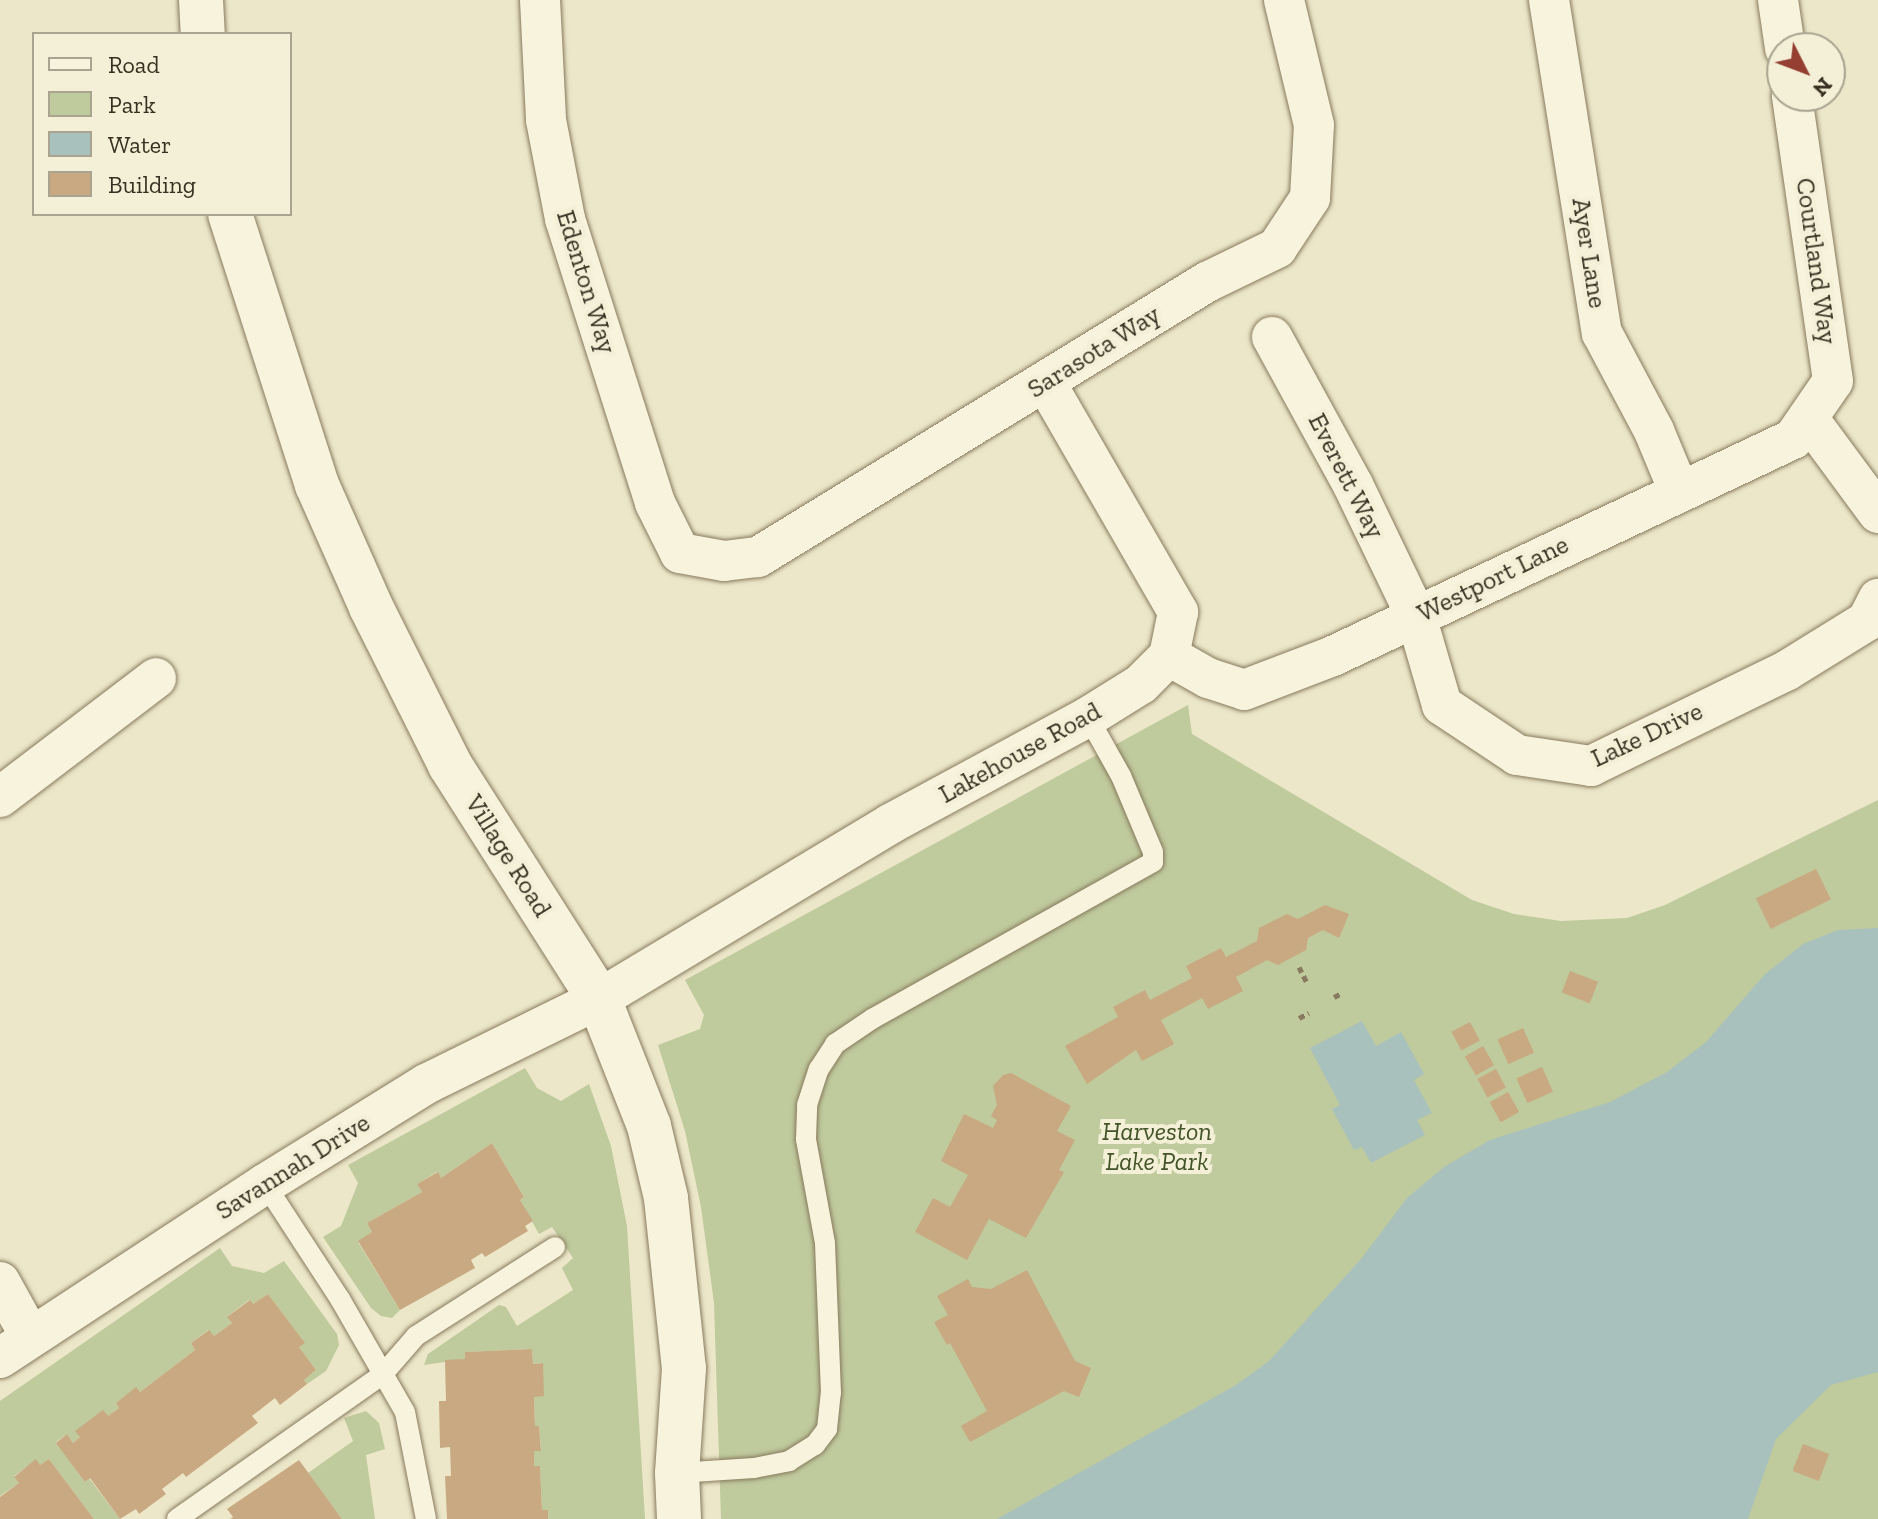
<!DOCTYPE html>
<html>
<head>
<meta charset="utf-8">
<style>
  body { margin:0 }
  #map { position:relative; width:1878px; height:1519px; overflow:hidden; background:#ece7c9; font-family:"Zilla Slab",serif }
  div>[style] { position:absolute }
  .green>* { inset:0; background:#bfca9d }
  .water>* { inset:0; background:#a9c1bd }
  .building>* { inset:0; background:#c8a981; transform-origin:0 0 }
  .path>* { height:5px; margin-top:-2.5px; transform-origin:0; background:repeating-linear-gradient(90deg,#887a5e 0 6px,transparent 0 10px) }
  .roads { filter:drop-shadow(0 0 2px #887a5e) drop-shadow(0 0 2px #887a5e) }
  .lane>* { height:20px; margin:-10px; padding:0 10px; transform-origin:10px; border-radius:10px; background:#f7f3dc }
  .street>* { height:40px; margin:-20px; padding:0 20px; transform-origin:20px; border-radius:20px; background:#f7f3dc }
  .secondary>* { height:44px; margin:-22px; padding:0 22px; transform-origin:22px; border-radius:22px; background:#f7f3dc }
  span { translate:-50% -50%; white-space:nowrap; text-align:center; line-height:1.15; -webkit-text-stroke:8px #f4f0d8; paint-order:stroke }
  .street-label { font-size:26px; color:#393021 }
  .park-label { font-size:26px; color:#435429; font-style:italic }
  .legend { position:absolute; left:32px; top:32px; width:260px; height:184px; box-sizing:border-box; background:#f4f0d8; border:2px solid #a9a38f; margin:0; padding:10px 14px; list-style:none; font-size:24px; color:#393021 }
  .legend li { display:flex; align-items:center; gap:16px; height:40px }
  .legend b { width:40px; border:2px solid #a9a38f }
  .north { position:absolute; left:1766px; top:32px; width:80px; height:80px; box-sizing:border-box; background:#f4f0d8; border:2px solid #a9a38f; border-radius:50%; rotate:132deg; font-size:22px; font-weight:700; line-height:32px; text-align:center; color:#393021 }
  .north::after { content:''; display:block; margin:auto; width:28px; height:36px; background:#943f32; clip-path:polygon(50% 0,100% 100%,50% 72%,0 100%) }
</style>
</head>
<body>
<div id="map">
  <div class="green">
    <i style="clip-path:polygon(1188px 705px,1192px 734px,1472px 900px,1514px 914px,1561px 921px,1627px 918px,1665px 905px,1878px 800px,1878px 1519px,721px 1519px,714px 1303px,701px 1207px,685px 1131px,658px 1045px,700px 1029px,704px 1015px,685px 980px)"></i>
    <i style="clip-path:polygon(525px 1068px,537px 1088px,561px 1101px,589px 1084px,611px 1146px,627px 1226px,645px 1519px,548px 1519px,548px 1510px,542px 1510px,540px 1467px,534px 1466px,534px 1451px,541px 1450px,539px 1426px,535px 1426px,534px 1397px,542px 1363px,533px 1364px,532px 1349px,466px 1352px,465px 1359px,424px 1365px,428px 1354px,499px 1305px,506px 1307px,517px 1326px,573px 1290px,562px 1268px,573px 1258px,552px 1227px,539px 1234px,520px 1200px,524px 1197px,492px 1143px,441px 1178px,437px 1172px,417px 1184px,422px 1192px,367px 1223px,372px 1232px,358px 1242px,400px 1310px,392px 1318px,381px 1316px,371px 1308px,323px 1237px,341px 1226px,358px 1183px,348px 1165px)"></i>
    <i style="clip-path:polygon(220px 1248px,232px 1266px,264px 1273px,284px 1261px,337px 1334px,339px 1345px,326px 1371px,307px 1384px,304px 1380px,316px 1370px,299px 1347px,304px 1342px,268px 1294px,253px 1304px,249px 1300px,228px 1316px,232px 1323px,214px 1336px,208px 1330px,191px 1343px,195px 1350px,140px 1392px,136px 1388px,116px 1403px,119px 1408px,108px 1416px,76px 1431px,80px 1437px,73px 1443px,67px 1434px,56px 1442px,85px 1482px,89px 1478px,120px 1519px,94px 1519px,49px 1459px,40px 1465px,36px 1460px,14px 1476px,19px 1483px,0 1496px,0 1401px)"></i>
    <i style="clip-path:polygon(366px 1411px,379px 1423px,385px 1449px,366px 1455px,375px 1519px,342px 1519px,308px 1473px,353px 1441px,344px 1418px)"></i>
  </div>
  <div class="water">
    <i style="clip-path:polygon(1878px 928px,1878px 1372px,1831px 1385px,1776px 1439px,1748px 1519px,997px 1519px,1236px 1385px,1269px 1361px,1361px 1259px,1407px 1198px,1444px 1167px,1490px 1140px,1610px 1102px,1667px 1072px,1706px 1042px,1765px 974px,1803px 944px,1838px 930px)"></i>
    <i style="clip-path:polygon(1362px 1021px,1376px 1046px,1401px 1032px,1424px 1074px,1414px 1080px,1432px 1113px,1417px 1120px,1425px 1135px,1371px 1163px,1362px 1147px,1354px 1150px,1332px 1109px,1340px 1105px,1310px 1048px)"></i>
  </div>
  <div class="building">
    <i style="left:1816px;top:869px;width:34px;height:67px;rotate:64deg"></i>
    <i style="clip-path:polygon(1325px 905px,1349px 914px,1339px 938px,1323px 930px,1308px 938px,1306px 950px,1278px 965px,1267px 960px,1236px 977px,1243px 991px,1208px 1009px,1202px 998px,1161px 1020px,1174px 1044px,1142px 1061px,1136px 1050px,1087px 1084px,1065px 1046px,1118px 1017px,1113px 1007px,1145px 990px,1150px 1000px,1192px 978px,1186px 966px,1221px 948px,1226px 957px,1257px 941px,1259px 928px,1287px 914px,1298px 919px)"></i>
    <i style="left:1570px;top:971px;width:30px;height:23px;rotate:21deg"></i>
    <i style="left:1470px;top:1022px;width:21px;height:21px;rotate:62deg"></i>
    <i style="left:1523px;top:1028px;width:27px;height:28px;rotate:66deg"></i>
    <i style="left:1483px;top:1046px;width:22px;height:21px;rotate:60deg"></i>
    <i style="left:1542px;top:1067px;width:27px;height:28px;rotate:66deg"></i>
    <i style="left:1496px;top:1069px;width:21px;height:21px;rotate:62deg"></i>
    <i style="clip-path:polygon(1011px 1073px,1071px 1106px,1057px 1131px,1075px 1140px,1059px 1170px,1064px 1172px,1026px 1238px,989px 1219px,967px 1260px,915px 1232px,933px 1198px,950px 1207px,968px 1175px,941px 1161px,964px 1114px,993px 1128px,997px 1120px,991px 1116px,997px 1105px,993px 1086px,1003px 1075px)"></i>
    <i style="left:1508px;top:1092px;width:23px;height:21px;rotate:61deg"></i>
    <i style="clip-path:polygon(492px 1143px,524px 1197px,520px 1200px,533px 1221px,525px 1226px,528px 1231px,485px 1257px,482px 1253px,471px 1260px,475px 1268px,400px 1310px,358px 1241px,372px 1232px,367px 1223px,422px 1192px,417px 1184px,438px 1172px,441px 1178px)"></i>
    <i style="clip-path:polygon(1027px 1270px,1075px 1361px,1091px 1368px,1079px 1397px,1064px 1391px,970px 1442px,961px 1426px,987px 1411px,950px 1343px,947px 1345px,934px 1322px,948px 1315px,937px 1296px,968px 1279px,972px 1287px,991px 1289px)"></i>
    <i style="clip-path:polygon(268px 1294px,305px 1343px,299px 1347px,316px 1370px,304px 1380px,307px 1384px,280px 1405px,275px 1398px,252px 1416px,258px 1423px,186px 1477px,183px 1473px,162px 1489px,166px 1494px,139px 1514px,136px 1509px,120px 1519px,90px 1478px,85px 1482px,56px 1443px,67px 1434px,73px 1443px,80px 1437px,75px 1431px,103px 1410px,108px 1416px,119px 1408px,116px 1403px,136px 1387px,140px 1392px,195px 1350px,191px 1343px,209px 1330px,214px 1336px,232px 1323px,227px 1317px,250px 1300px,253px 1304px)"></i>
    <i style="clip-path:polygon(532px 1349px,533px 1364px,543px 1363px,544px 1396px,534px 1397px,535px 1426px,539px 1426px,541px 1451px,534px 1451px,534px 1466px,540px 1466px,542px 1510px,548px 1510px,548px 1519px,447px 1519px,445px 1476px,451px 1476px,450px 1447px,440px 1448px,439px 1401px,446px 1401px,445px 1360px,465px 1359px,465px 1352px)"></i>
    <i style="left:1803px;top:1444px;width:28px;height:29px;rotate:21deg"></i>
    <i style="clip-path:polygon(36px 1459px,40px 1465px,49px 1459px,94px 1519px,0 1519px,0 1497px,19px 1483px,14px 1477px)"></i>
    <i style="clip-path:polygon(299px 1460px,342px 1519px,230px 1519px,233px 1517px,227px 1509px)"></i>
  </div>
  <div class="path">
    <i style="left:1299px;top:967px;width:16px;rotate:63deg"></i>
    <i style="left:1334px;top:997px;width:9px;rotate:-27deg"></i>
    <i style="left:1299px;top:1018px;width:11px;rotate:-27deg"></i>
  </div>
  <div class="roads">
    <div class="lane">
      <i style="left:265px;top:1184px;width:137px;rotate:56.9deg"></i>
      <i style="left:340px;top:1299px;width:130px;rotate:60.1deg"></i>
      <i style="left:405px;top:1412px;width:109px;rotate:78.9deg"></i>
      <i style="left:677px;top:1473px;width:77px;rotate:-3.7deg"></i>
      <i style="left:754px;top:1468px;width:36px;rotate:-11deg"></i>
      <i style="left:789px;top:1461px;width:31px;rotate:-32deg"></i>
      <i style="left:815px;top:1445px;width:20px;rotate:-53deg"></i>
      <i style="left:827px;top:1429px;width:36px;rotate:-84deg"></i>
      <i style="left:831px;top:1393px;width:150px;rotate:-92.3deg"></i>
      <i style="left:825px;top:1243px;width:106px;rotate:-100.4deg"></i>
      <i style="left:806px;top:1139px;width:34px;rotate:-88deg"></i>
      <i style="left:807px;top:1105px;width:38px;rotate:-72deg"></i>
      <i style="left:819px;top:1069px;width:30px;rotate:-57deg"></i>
      <i style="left:835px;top:1044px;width:45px;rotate:-34deg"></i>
      <i style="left:872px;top:1019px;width:322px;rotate:-29.2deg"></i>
      <i style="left:1153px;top:862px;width:10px;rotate:-90deg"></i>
      <i style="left:1153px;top:852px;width:82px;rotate:-112.8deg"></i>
      <i style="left:1121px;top:776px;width:68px;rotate:-119.2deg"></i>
      <i style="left:177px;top:1519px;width:252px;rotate:-35.1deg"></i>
      <i style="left:383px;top:1374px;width:50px;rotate:-49deg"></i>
      <i style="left:416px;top:1336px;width:165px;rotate:-32.6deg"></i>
    </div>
    <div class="street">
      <i style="left:540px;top:0;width:120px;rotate:87.1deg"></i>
      <i style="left:546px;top:120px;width:101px;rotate:79.1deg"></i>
      <i style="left:565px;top:219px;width:298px;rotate:72.4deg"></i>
      <i style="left:655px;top:503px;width:56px;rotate:63.4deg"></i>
      <i style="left:680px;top:553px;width:45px;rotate:10.3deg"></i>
      <i style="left:724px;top:561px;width:34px;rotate:-7deg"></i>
      <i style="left:758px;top:557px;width:527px;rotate:-31.49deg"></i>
      <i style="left:1207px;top:282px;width:78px;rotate:-25.9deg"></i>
      <i style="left:1277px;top:248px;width:60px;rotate:-56.6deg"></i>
      <i style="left:1310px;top:198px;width:73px;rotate:-86.9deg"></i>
      <i style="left:1314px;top:125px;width:129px;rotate:-103.5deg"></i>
      <i style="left:1549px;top:0;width:337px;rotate:81deg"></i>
      <i style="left:1602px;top:333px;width:111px;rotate:62deg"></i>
      <i style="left:1654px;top:431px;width:65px;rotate:67.4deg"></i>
      <i style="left:1778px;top:0;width:49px;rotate:81.7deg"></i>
      <i style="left:1272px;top:337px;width:169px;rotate:61.3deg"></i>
      <i style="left:1353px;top:485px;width:145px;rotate:64.3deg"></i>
      <i style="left:1416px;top:616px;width:93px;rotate:73.7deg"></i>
      <i style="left:1442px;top:705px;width:90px;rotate:33.7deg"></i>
      <i style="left:1517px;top:755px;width:75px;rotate:8.5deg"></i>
      <i style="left:1591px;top:766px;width:217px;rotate:-26deg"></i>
      <i style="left:1786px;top:671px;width:95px;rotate:-31.7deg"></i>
      <i style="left:1867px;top:621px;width:25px;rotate:-63deg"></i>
      <i style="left:1808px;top:418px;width:118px;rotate:53.6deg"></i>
      <i style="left:1169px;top:656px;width:45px;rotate:29.4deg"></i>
      <i style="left:1208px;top:678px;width:38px;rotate:18deg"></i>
      <i style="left:1244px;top:690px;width:95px;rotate:-20.9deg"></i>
      <i style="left:1333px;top:656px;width:509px;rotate:-25.26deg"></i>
      <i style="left:1793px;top:439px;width:70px;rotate:-55.4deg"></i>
      <i style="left:1833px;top:381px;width:288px;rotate:-98.2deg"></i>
      <i style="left:0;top:797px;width:196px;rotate:-37.3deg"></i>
      <i style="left:0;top:1282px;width:62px;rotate:60.9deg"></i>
      <i style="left:0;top:1358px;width:317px;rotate:-33.3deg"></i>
      <i style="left:265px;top:1184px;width:190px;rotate:-31.8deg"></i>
      <i style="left:426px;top:1084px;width:193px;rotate:-26.2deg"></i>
      <i style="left:599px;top:999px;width:340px;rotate:-31deg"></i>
      <i style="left:890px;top:824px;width:225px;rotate:-28.4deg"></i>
      <i style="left:1088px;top:717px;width:62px;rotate:-31.9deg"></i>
      <i style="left:1141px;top:684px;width:40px;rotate:-45deg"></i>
      <i style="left:1169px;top:656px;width:45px;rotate:-78.4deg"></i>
      <i style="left:1178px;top:612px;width:264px;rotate:-120deg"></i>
    </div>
    <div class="secondary">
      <i style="left:201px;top:0;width:34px;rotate:87deg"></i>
      <i style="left:230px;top:214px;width:285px;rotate:72.2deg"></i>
      <i style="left:317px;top:485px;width:133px;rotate:66.1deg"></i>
      <i style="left:371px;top:607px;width:177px;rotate:63.4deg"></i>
      <i style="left:450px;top:765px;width:277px;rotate:57.5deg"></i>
      <i style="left:599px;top:999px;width:136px;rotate:68.5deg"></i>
      <i style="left:649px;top:1126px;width:74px;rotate:76.7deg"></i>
      <i style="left:666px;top:1198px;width:171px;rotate:84deg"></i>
      <i style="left:684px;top:1368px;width:105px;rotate:93.8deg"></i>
      <i style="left:677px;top:1473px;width:46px;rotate:87.5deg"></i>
    </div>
  </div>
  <div class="street-label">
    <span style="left:1589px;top:253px;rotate:81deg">Ayer Lane</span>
    <span style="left:1816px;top:261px;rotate:82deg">Courtland Way</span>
    <span style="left:586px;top:282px;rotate:73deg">Edenton Way</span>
    <span style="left:1094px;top:352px;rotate:-32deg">Sarasota Way</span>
    <span style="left:1346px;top:476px;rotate:63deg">Everett Way</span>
    <span style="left:1493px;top:579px;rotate:-26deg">Westport Lane</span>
    <span style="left:1647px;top:735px;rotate:-25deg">Lake Drive</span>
    <span style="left:1020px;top:753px;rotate:-29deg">Lakehouse Road</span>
    <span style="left:508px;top:856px;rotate:58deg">Village Road</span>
    <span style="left:293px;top:1167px;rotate:-32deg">Savannah Drive</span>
  </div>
  <div class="park-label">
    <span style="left:1157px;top:1147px">Harveston<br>Lake Park</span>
  </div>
  <ul class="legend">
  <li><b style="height:10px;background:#f7f3dc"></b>Road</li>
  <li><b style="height:22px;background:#bfca9d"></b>Park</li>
  <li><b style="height:22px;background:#a9c1bd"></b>Water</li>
  <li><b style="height:22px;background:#c8a981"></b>Building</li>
  </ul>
  <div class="north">N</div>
</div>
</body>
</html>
